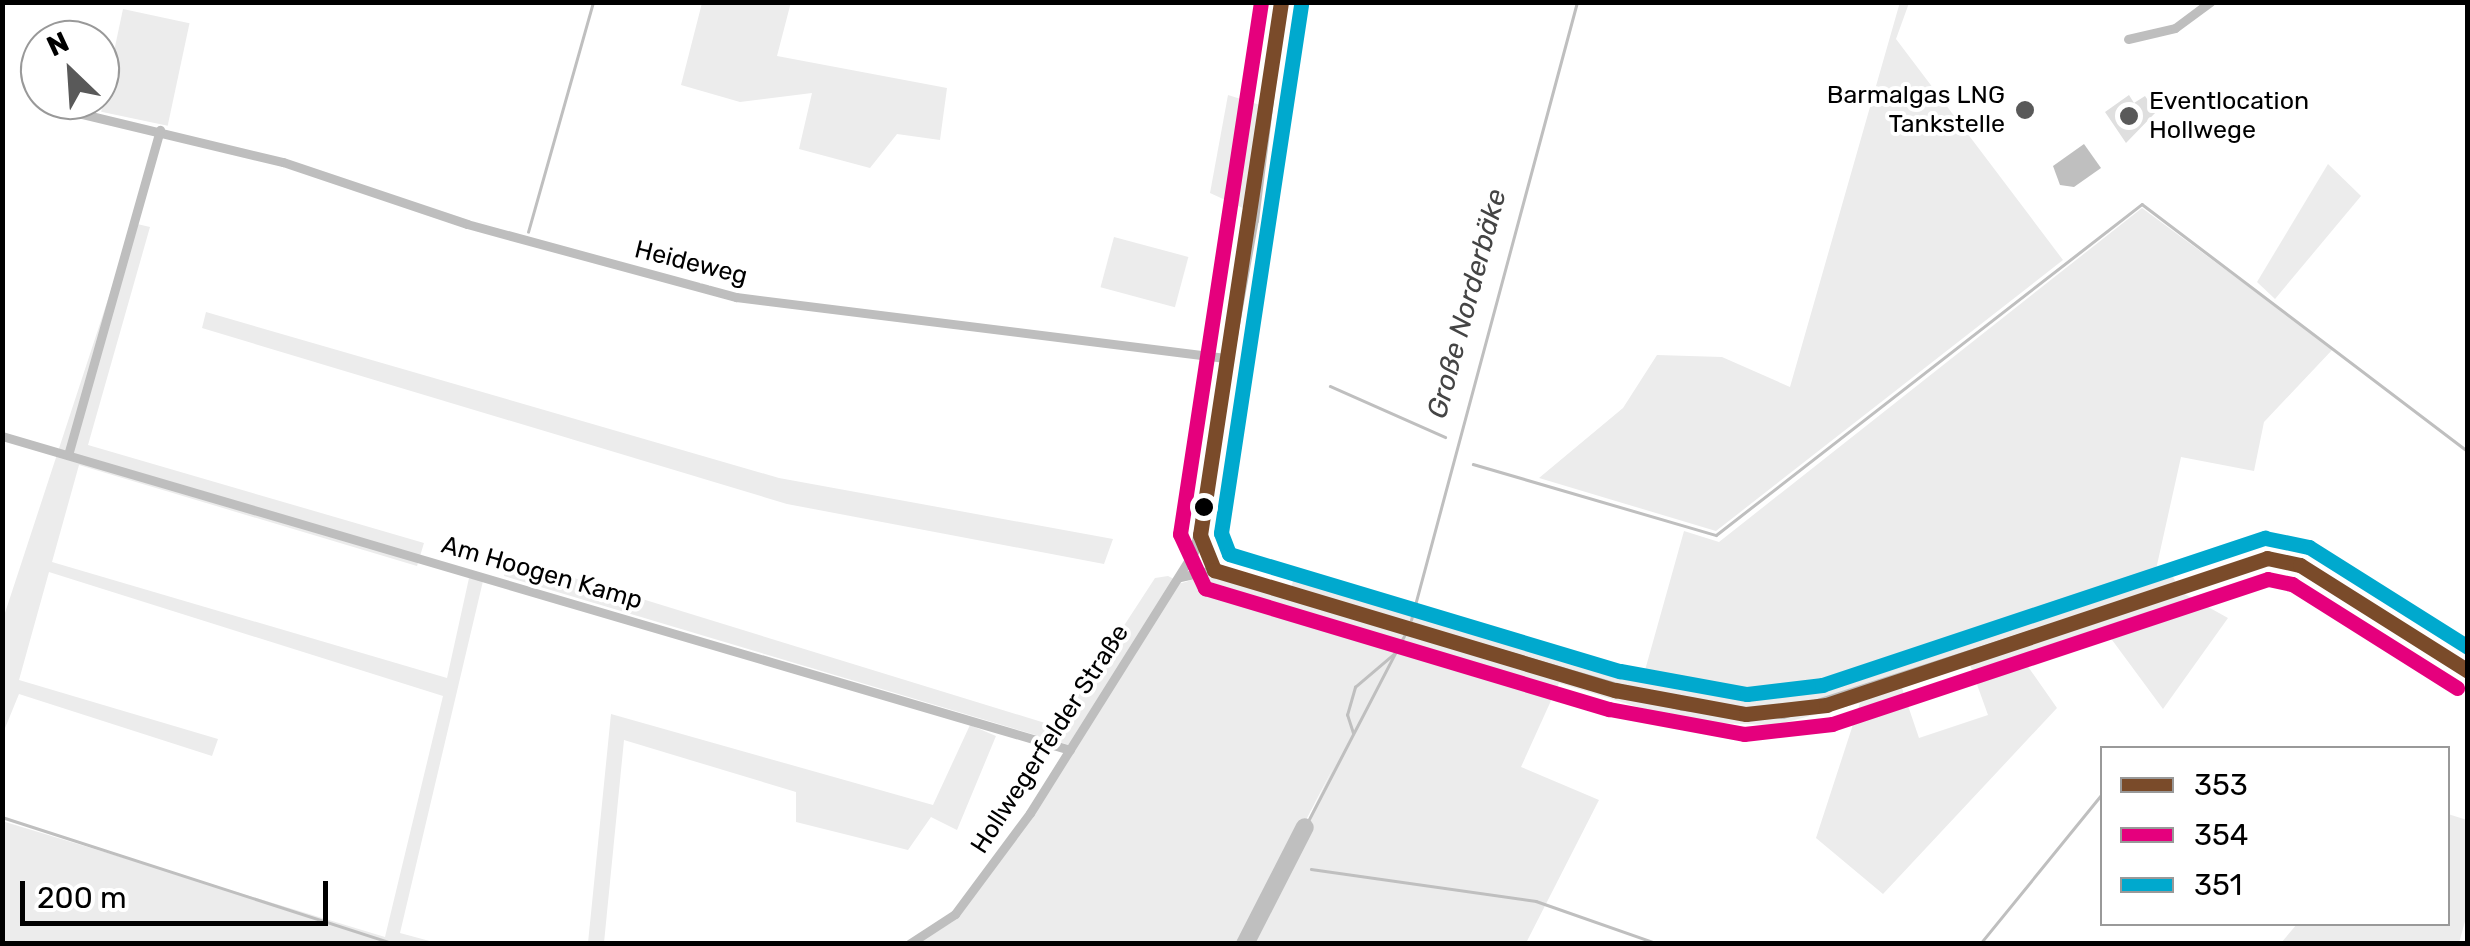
<!DOCTYPE html>
<html>
<head>
<meta charset="utf-8">
<style>
  body { margin:0 }
  #map { position:relative; width:2470px; height:946px; overflow:hidden; background:#fff; font-family:Rubik,sans-serif }
  div>[style] { position:absolute }
  .green>* { inset:0; background:#ececec; transform-origin:0 0 }
  .water>* { inset:0; background:#bfbfbf }
  .stream>* { height:2.5px; margin:-1.25px; padding:0 1.25px; transform-origin:1.25px; border-radius:1.25px; background:#bfbfbf }
  .river>* { height:18px; margin:-9px; padding:0 9px; transform-origin:9px; border-radius:9px; background:#bfbfbf }
  .building>* { inset:0; background:#dfdfdf }
  .minor>* { height:9px; margin:-4.5px; padding:0 4.5px; transform-origin:4.5px; border-radius:4.5px; background:#bebebe }
  .bus-1>* { height:15px; margin:-7.5px; padding:0 7.5px; transform-origin:7.5px; border-radius:7.5px; background:#7a4b2a }
  .bus-2>* { height:15px; margin:-7.5px; padding:0 7.5px; transform-origin:7.5px; border-radius:7.5px; background:#e5007d }
  .bus-3>* { height:15px; margin:-7.5px; padding:0 7.5px; transform-origin:7.5px; border-radius:7.5px; background:#00a9ce }
  .dots>* { width:28px; height:28px; translate:-50% -50%; box-sizing:border-box; border:5px solid #fff; border-radius:50% }
  span { translate:-50% -50%; white-space:nowrap; text-align:center; line-height:1.15; -webkit-text-stroke:8px #fff; paint-order:stroke }
  .poi-label { font-size:25px; color:#000 }
  .right { translate:-100% -50%; text-align:right }
  .left { translate:0 -50%; text-align:left }
  .street-label { font-size:25px; color:#000 }
  .water-label { font-size:28px; color:#444; font-style:italic }
  .frame { position:absolute; inset:0; border:5px solid #000; pointer-events:none }
  .legend { position:absolute; left:2100px; top:746px; width:350px; height:180px; box-sizing:border-box; background:#fff; border:2px solid #999; margin:0; padding:12px 18px; list-style:none; font-size:30px; color:#000 }
  .legend li { display:flex; align-items:center; gap:20px; height:50px }
  .legend b { width:50px; border:2px solid #999 }
  .north { position:absolute; left:20px; top:20px; width:100px; height:100px; box-sizing:border-box; background:#fff; border:2px solid #999; border-radius:50%; rotate:335deg; font-size:28px; font-weight:700; line-height:40px; text-align:center; color:#000 }
  .north::after { content:''; display:block; margin:auto; width:35px; height:45px; background:#595959; clip-path:polygon(50% 0,100% 100%,50% 72%,0 100%) }
  .scale { position:absolute; left:20px; top:881px; width:308px; height:45px; box-sizing:border-box; border:5px solid #000; border-top:0; padding-left:12px; font-size:30px; line-height:35px; white-space:nowrap; color:#000; -webkit-text-stroke:8px #fff; paint-order:stroke }
</style>
</head>
<body>
<div id="map">
  <div class="green">
    <i style="clip-path:polygon(791px 2px,777px 56px,947px 88px,940px 140px,897px 134px,870px 168px,799px 149px,812px 93px,740px 102px,681px 85px,702px 3px)"></i>
    <i style="clip-path:polygon(1900px 2px,1909px 3px,1896px 39px,2063px 260px,1716px 531px,1539px 478px,1623px 408px,1657px 355px,1722px 357px,1790px 387px)"></i>
    <i style="left:123px;top:9px;width:68px;height:105px;rotate:12deg"></i>
    <i style="clip-path:polygon(1228px 95px,1260px 105px,1245px 209px,1210px 193px)"></i>
    <i style="clip-path:polygon(2328px 164px,2361px 196px,2275px 299px,2257px 282px)"></i>
    <i style="clip-path:polygon(evenodd,2142px 208px,2333px 349px,2264px 422px,2254px 471px,2181px 457px,2153px 583px,2172px 575px,2181px 592px,2228px 618px,2163px 709px,2104px 629px,2022px 658px,2057px 708px,1883px 894px,1816px 838px,1860px 703px,1775px 725px,1687px 722px,1559px 683px,1521px 767px,1599px 800px,1526px 943px,1248px 943px,1333px 768px,1242px 943px,918px 943px,952px 922px,1032px 816px,1069px 745px,504px 576px,509px 558px,1058px 727px,1155px 578px,1168px 576px,1182px 583px,1208px 575px,1287px 597px,1296px 574px,1432px 622px,1642px 681px,1684px 531px,1719px 542px,2142px 208px,1970px 665px,1988px 715px,1919px 738px,1902px 688px,1970px 665px)"></i>
    <i style="clip-path:polygon(133px 223px,150px 227px,88px 445px,424px 543px,417px 566px,79px 465px,52px 562px,447px 678px,469px 578px,483px 581px,400px 933px,437px 943px,3px 943px,2px 821px,385px 937px,443px 696px,49px 572px,19px 680px,218px 739px,212px 756px,19px 694px,3px 733px,3px 619px)"></i>
    <i style="left:1114px;top:237px;width:77px;height:52px;rotate:15deg"></i>
    <i style="clip-path:polygon(206px 312px,779px 478px,1113px 539px,1104px 564px,787px 504px,202px 328px)"></i>
    <i style="clip-path:polygon(611px 714px,933px 805px,970px 725px,996px 736px,957px 830px,931px 817px,908px 850px,796px 822px,796px 792px,624px 740px,604px 943px,588px 943px)"></i>
    <i style="clip-path:polygon(2448px 814px,2467px 820px,2467px 914px,2459px 943px,2281px 943px,2297px 924px,2448px 924px)"></i>
  </div>
  <div class="water">
    <i style="clip-path:polygon(2084px 144px,2101px 168px,2074px 187px,2060px 185px,2053px 166px)"></i>
  </div>
  <div class="stream">
    <i style="left:528px;top:232px;width:239px;rotate:-74.2deg"></i>
    <i style="left:1330px;top:386px;width:126px;rotate:23.9deg"></i>
    <i style="left:1473px;top:464px;width:253px;rotate:16.3deg"></i>
    <i style="left:1716px;top:535px;width:539px;rotate:-37.85deg"></i>
    <i style="left:2142px;top:204px;width:409px;rotate:37.2deg"></i>
    <i style="left:1411px;top:620px;width:640px;rotate:-74.96deg"></i>
    <i style="left:1353px;top:733px;width:19px;rotate:-108deg"></i>
    <i style="left:1347px;top:715px;width:29px;rotate:-74deg"></i>
    <i style="left:1355px;top:687px;width:52px;rotate:-40.4deg"></i>
    <i style="left:2px;top:817px;width:413px;rotate:17.9deg"></i>
    <i style="left:1305px;top:827px;width:220px;rotate:-62.6deg"></i>
    <i style="left:1311px;top:869px;width:227px;rotate:8.1deg"></i>
    <i style="left:1536px;top:901px;width:130px;rotate:19.3deg"></i>
    <i style="left:1980px;top:944px;width:193px;rotate:-50.9deg"></i>
  </div>
  <div class="river">
    <i style="left:1245px;top:944px;width:131px;rotate:-62.9deg"></i>
  </div>
  <div class="building">
    <i style="clip-path:polygon(2129px 95px,2134px 103px,2145px 96px,2156px 112px,2126px 143px,2105px 112px)"></i>
  </div>
  <div class="minor">
    <i style="left:2128px;top:39px;width:48px;rotate:-13.2deg"></i>
    <i style="left:2175px;top:28px;width:44px;rotate:-36.6deg"></i>
    <i style="left:74px;top:112px;width:215px;rotate:13.5deg"></i>
    <i style="left:283px;top:162px;width:194px;rotate:18.6deg"></i>
    <i style="left:467px;top:224px;width:279px;rotate:15.2deg"></i>
    <i style="left:736px;top:297px;width:497px;rotate:7.1deg"></i>
    <i style="left:2px;top:436px;width:1113px;rotate:16.38deg"></i>
    <i style="left:68px;top:455px;width:338px;rotate:-74.2deg"></i>
    <i style="left:1201px;top:538px;width:35px;rotate:68deg"></i>
    <i style="left:1180px;top:577px;width:35px;rotate:-12deg"></i>
    <i style="left:1214px;top:570px;width:487px;rotate:16.2deg"></i>
    <i style="left:1682px;top:706px;width:101px;rotate:4.5deg"></i>
    <i style="left:1783px;top:714px;width:509px;rotate:-17.86deg"></i>
    <i style="left:2267px;top:558px;width:34px;rotate:12deg"></i>
    <i style="left:2300px;top:565px;width:199px;rotate:32.2deg"></i>
    <i style="left:909px;top:944px;width:55px;rotate:-33.1deg"></i>
    <i style="left:955px;top:914px;width:126px;rotate:-53.4deg"></i>
    <i style="left:1030px;top:813px;width:308px;rotate:-57.9deg"></i>
    <i style="left:1194px;top:552px;width:337px;rotate:-79.8deg"></i>
    <i style="left:1254px;top:220px;width:220px;rotate:-82.9deg"></i>
  </div>
  <div class="bus-1">
    <i style="left:1281px;top:2px;width:539px;rotate:98.64deg"></i>
    <i style="left:1200px;top:535px;width:38px;rotate:68deg"></i>
    <i style="left:1214px;top:570px;width:419px;rotate:16.7deg"></i>
    <i style="left:1615px;top:690px;width:133px;rotate:10.4deg"></i>
    <i style="left:1746px;top:714px;width:81px;rotate:-6.4deg"></i>
    <i style="left:1826px;top:705px;width:465px;rotate:-18.4deg"></i>
    <i style="left:2267px;top:558px;width:34px;rotate:12deg"></i>
    <i style="left:2300px;top:565px;width:199px;rotate:32.2deg"></i>
  </div>
  <div class="bus-2">
    <i style="left:1261px;top:2px;width:538px;rotate:98.66deg"></i>
    <i style="left:1180px;top:534px;width:60px;rotate:65.2deg"></i>
    <i style="left:1205px;top:588px;width:422px;rotate:16.7deg"></i>
    <i style="left:1609px;top:709px;width:137px;rotate:10.5deg"></i>
    <i style="left:1744px;top:734px;width:89px;rotate:-6.5deg"></i>
    <i style="left:1832px;top:724px;width:459px;rotate:-18.4deg"></i>
    <i style="left:2268px;top:579px;width:25px;rotate:12deg"></i>
    <i style="left:2292px;top:584px;width:195px;rotate:32.2deg"></i>
  </div>
  <div class="bus-3">
    <i style="left:1301px;top:5px;width:534px;rotate:98.62deg"></i>
    <i style="left:1221px;top:533px;width:22px;rotate:69deg"></i>
    <i style="left:1229px;top:554px;width:408px;rotate:16.7deg"></i>
    <i style="left:1620px;top:671px;width:129px;rotate:10.3deg"></i>
    <i style="left:1747px;top:694px;width:76px;rotate:-6.8deg"></i>
    <i style="left:1822px;top:685px;width:467px;rotate:-18.4deg"></i>
    <i style="left:2265px;top:538px;width:45px;rotate:11.6deg"></i>
    <i style="left:2309px;top:547px;width:188px;rotate:32.2deg"></i>
  </div>
  <div class="dots">
    <i style="left:2025px;top:110px;background:#595959"></i>
    <i style="left:2129px;top:116px;background:#595959"></i>
    <i style="left:1204px;top:507px;background:#000"></i>
  </div>
  <div class="poi-label">
    <span class="right" style="left:2005px;top:110px">Barmalgas LNG<br>Tankstelle</span>
    <span class="left" style="left:2149px;top:116px">Eventlocation<br>Hollwege</span>
  </div>
  <div class="street-label">
    <span style="left:691px;top:263px;rotate:14deg">Heideweg</span>
    <span style="left:542px;top:573px;rotate:16deg">Am Hoogen Kamp</span>
    <span style="left:1050px;top:739px;rotate:-57deg">Hollwegerfelder Straße</span>
  </div>
  <div class="water-label">
    <span style="left:1467px;top:304px;rotate:-75deg">Große Norderbäke</span>
  </div>
  <div class="frame"></div>
  <ul class="legend">
  <li><b style="height:12px;background:#7a4b2a"></b>353</li>
  <li><b style="height:12px;background:#e5007d"></b>354</li>
  <li><b style="height:12px;background:#00a9ce"></b>351</li>
  </ul>
  <div class="north">N</div>
  <div class="scale">200 m</div>
</div>
</body>
</html>
